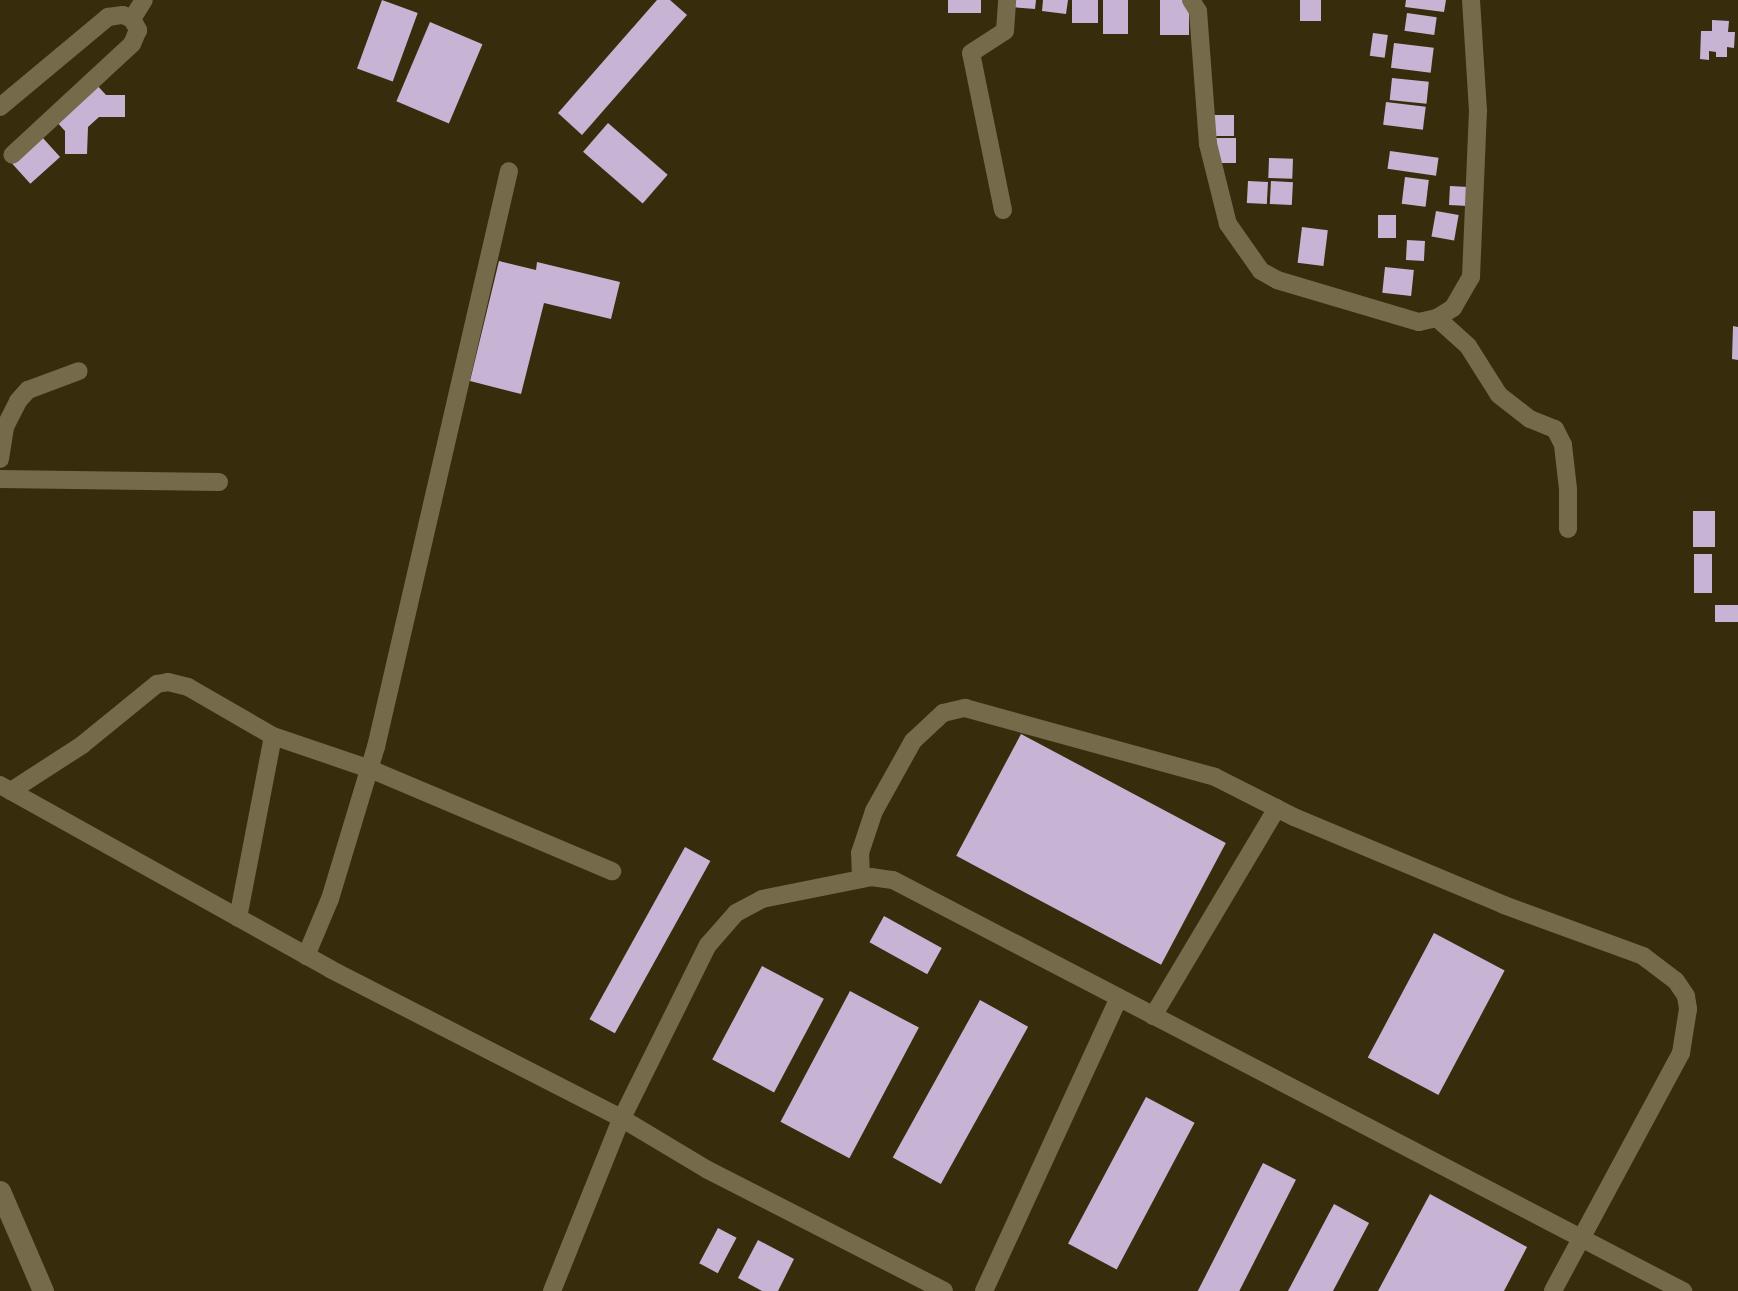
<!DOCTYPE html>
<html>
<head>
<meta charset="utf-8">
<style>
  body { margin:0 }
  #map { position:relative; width:1738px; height:1291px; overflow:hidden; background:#372d0d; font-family:"Alegreya Sans",sans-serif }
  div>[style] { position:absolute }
  .building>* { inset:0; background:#c7b4d4; transform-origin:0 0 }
  .street>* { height:18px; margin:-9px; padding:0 9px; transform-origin:9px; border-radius:9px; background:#756a4a }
  .secondary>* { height:21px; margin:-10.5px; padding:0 10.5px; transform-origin:10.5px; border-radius:10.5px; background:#756a4a }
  span { translate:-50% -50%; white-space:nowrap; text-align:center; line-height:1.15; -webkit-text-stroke:7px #372d0d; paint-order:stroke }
</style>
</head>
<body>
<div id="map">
  <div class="building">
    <i style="left:382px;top:0;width:38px;height:73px;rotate:20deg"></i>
    <i style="clip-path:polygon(657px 0,670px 0,687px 15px,582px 135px,558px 113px)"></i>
    <i style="left:948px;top:0;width:33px;height:13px"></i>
    <i style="clip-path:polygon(1012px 0,1036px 0,1035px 9px,1011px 7px)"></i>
    <i style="clip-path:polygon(1043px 0,1068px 0,1066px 14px,1042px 11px)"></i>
    <i style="left:1072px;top:0;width:26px;height:23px"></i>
    <i style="left:1103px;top:0;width:25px;height:34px"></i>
    <i style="left:1160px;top:0;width:29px;height:35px"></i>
    <i style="left:1300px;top:0;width:21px;height:21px"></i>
    <i style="clip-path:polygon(1406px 0,1446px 0,1444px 12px,1405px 7px)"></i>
    <i style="left:1407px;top:13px;width:30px;height:18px;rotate:8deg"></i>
    <i style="clip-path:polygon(1712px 20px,1729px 21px,1728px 32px,1735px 32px,1734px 48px,1727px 47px,1727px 57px,1716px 57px,1716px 52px,1709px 51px,1709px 60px,1700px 59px,1701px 31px,1712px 31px)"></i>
    <i style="left:430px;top:22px;width:57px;height:86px;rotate:23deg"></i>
    <i style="left:1373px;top:33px;width:15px;height:23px;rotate:8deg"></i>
    <i style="left:1394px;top:43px;width:40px;height:25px;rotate:7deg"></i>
    <i style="left:1392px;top:78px;width:37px;height:22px;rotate:6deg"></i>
    <i style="clip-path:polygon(95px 83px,106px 95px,125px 95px,125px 117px,99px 117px,88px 127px,87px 154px,65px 154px,65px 131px,55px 120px)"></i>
    <i style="left:1386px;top:102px;width:40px;height:23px;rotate:7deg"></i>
    <i style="left:1210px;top:115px;width:24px;height:21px"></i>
    <i style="left:608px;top:123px;width:79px;height:38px;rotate:41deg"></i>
    <i style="left:42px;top:137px;width:27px;height:40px;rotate:48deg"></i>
    <i style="left:1216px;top:138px;width:20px;height:25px"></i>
    <i style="left:1390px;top:151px;width:49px;height:18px;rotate:8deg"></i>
    <i style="left:1269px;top:158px;width:24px;height:20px;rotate:2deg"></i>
    <i style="left:1405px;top:177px;width:24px;height:27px;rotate:7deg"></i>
    <i style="left:1248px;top:181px;width:20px;height:22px;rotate:3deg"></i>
    <i style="left:1271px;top:181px;width:22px;height:23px;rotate:3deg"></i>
    <i style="left:1450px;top:186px;width:19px;height:19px;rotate:3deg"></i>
    <i style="left:1436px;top:211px;width:23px;height:26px;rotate:10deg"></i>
    <i style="left:1378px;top:215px;width:18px;height:23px"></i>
    <i style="left:1302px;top:227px;width:26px;height:36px;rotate:7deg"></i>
    <i style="left:1407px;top:240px;width:18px;height:20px;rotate:3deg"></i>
    <i style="clip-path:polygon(499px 261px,536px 270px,537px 262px,620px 282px,611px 319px,544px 303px,521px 394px,470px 381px)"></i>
    <i style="left:1385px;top:267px;width:29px;height:26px;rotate:6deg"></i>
    <i style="clip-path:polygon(1733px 326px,1738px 327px,1738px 360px,1732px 359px)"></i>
    <i style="left:1693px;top:511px;width:22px;height:36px"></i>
    <i style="left:1694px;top:554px;width:18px;height:39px"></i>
    <i style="left:1715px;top:605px;width:23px;height:17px"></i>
    <i style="left:1021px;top:734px;width:232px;height:138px;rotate:28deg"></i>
    <i style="left:685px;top:847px;width:29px;height:197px;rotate:29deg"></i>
    <i style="left:884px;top:916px;width:66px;height:30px;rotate:29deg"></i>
    <i style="left:1434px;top:933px;width:80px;height:141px;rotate:28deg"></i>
    <i style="left:762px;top:966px;width:70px;height:106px;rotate:28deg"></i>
    <i style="left:850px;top:991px;width:78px;height:148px;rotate:28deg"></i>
    <i style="left:980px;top:1000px;width:55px;height:180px;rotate:29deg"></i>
    <i style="left:1146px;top:1097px;width:55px;height:166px;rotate:28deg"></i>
    <i style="left:1263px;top:1163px;width:37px;height:145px;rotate:27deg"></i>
    <i style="clip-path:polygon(1430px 1194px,1527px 1247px,1504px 1291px,1378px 1291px)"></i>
    <i style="clip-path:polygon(1334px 1204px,1369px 1223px,1333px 1291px,1288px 1291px)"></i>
    <i style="left:718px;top:1228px;width:21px;height:40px;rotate:28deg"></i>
    <i style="clip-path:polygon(758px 1240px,794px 1259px,778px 1291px,762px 1291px,738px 1278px)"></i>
  </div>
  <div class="street">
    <i style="left:1191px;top:0;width:13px;rotate:58deg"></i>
    <i style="left:1198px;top:11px;width:133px;rotate:85.7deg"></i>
    <i style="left:1208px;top:144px;width:82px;rotate:76deg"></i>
    <i style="left:1228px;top:224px;width:57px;rotate:54.9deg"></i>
    <i style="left:1261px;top:271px;width:18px;rotate:29deg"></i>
    <i style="left:1277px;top:280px;width:148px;rotate:16.5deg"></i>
    <i style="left:1419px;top:322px;width:18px;rotate:-13deg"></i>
    <i style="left:1437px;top:318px;width:19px;rotate:-32deg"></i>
    <i style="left:1453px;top:308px;width:36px;rotate:-60deg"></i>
    <i style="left:1471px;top:277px;width:166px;rotate:-87.6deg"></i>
    <i style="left:1478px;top:111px;width:111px;rotate:-93.6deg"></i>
    <i style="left:132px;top:19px;width:22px;rotate:-58deg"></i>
    <i style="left:0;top:107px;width:141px;rotate:-39.8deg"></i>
    <i style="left:108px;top:17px;width:15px;rotate:-8deg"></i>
    <i style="left:123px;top:15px;width:10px;rotate:24deg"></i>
    <i style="left:132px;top:19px;width:13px;rotate:61deg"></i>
    <i style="left:138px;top:30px;width:15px;rotate:113deg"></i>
    <i style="left:132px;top:44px;width:163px;rotate:137.2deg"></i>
    <i style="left:1003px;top:210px;width:160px;rotate:-101.5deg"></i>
    <i style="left:971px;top:53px;width:40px;rotate:-32.9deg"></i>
    <i style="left:1005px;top:31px;width:31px;rotate:-86deg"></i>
    <i style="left:1437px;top:318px;width:42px;rotate:42.1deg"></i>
    <i style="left:1468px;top:346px;width:58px;rotate:57.7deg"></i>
    <i style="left:1499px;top:395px;width:39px;rotate:38deg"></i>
    <i style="left:1530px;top:419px;width:27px;rotate:22deg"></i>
    <i style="left:1555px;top:429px;width:18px;rotate:63deg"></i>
    <i style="left:1563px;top:445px;width:44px;rotate:83.5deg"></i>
    <i style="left:1568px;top:489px;width:40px;rotate:90deg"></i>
    <i style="left:0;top:459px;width:32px;rotate:-81deg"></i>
    <i style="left:5px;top:427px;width:29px;rotate:-63deg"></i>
    <i style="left:18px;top:401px;width:15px;rotate:-48deg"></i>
    <i style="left:28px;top:390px;width:54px;rotate:-20.4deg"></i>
    <i style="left:0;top:479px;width:219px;rotate:0.8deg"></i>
    <i style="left:0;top:785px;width:378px;rotate:29.1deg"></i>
    <i style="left:330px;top:969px;width:327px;rotate:27.1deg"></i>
    <i style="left:621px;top:1118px;width:101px;rotate:30.9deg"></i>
    <i style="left:708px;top:1170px;width:265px;rotate:27.1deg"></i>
    <i style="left:11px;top:791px;width:85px;rotate:-32.9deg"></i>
    <i style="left:82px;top:745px;width:97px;rotate:-39.1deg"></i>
    <i style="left:157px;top:684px;width:11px;rotate:-10deg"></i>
    <i style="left:168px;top:682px;width:21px;rotate:14deg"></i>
    <i style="left:188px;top:687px;width:98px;rotate:30deg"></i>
    <i style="left:861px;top:879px;width:26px;rotate:-92deg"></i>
    <i style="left:860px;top:853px;width:44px;rotate:-71.6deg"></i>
    <i style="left:874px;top:811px;width:80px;rotate:-60.9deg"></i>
    <i style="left:913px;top:741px;width:41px;rotate:-43deg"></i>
    <i style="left:943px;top:713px;width:23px;rotate:-13deg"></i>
    <i style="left:965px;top:708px;width:259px;rotate:15.4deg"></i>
    <i style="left:1215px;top:777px;width:89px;rotate:26.9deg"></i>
    <i style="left:1294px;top:817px;width:228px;rotate:22.7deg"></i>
    <i style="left:1504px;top:905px;width:148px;rotate:20.1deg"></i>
    <i style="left:1643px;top:956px;width:41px;rotate:37.1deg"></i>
    <i style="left:1676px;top:981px;width:18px;rotate:56deg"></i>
    <i style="left:1686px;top:996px;width:13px;rotate:81deg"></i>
    <i style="left:1688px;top:1009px;width:45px;rotate:99deg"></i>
    <i style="left:1681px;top:1053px;width:270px;rotate:118.3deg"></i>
    <i style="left:238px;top:918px;width:185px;rotate:-79.1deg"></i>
    <i style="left:273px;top:736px;width:102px;rotate:18.8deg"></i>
    <i style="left:370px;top:769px;width:263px;rotate:22.9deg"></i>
    <i style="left:306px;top:956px;width:62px;rotate:-67.2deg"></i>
    <i style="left:330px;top:899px;width:159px;rotate:-73.2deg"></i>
    <i style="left:376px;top:747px;width:591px;rotate:-77deg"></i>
    <i style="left:1153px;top:1016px;width:242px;rotate:-59.2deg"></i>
    <i style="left:552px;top:1291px;width:180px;rotate:-68.1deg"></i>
    <i style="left:619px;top:1124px;width:200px;rotate:-63.6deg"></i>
    <i style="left:708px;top:945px;width:43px;rotate:-48.8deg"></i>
    <i style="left:736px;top:913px;width:30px;rotate:-28deg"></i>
    <i style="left:762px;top:899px;width:111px;rotate:-11.4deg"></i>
    <i style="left:871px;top:877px;width:22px;rotate:8deg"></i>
    <i style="left:893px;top:880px;width:891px;rotate:27.49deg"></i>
    <i style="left:984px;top:1291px;width:323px;rotate:-65.3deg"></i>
  </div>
  <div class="secondary">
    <i style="left:0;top:1191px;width:109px;rotate:66.7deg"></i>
  </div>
</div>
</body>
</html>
